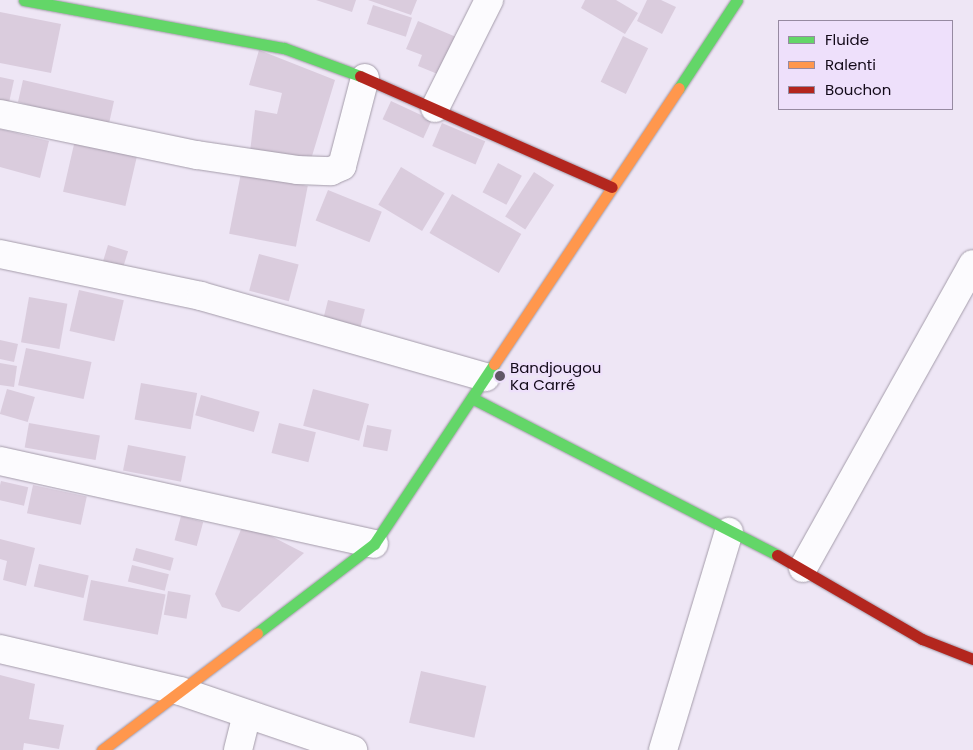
<!DOCTYPE html>
<html>
<head>
<meta charset="utf-8">
<style>
  body { margin:0 }
  #map { position:relative; width:973px; height:750px; overflow:hidden; background:#eee6f5; font-family:Poppins,sans-serif }
  div>[style] { position:absolute }
  .building>* { inset:0; background:#daccdd; transform-origin:0 0 }
  .roads { filter:drop-shadow(0 0 1px #a49caa) drop-shadow(0 0 1px #a49caa) }
  .street>* { height:28px; margin:-14px; padding:0 14px; transform-origin:14px; border-radius:14px; background:#fcfbfe }
  .fast>* { height:11px; margin:-5.5px; padding:0 5.5px; transform-origin:5.5px; border-radius:5.5px; background:#63d668 }
  .slow>* { height:11px; margin:-5.5px; padding:0 5.5px; transform-origin:5.5px; border-radius:5.5px; background:#ff974d }
  .jam>* { height:11px; margin:-5.5px; padding:0 5.5px; transform-origin:5.5px; border-radius:5.5px; background:#b3261e }
  .dots>* { width:14px; height:14px; translate:-50% -50%; box-sizing:border-box; border:2px solid #eee0fb; border-radius:50% }
  span { translate:-50% -50%; white-space:nowrap; text-align:center; line-height:1.15; -webkit-text-stroke:4.5px #eee0fb; paint-order:stroke }
  .poi-label { font-size:15px; color:#130a19 }
  .left { translate:0 -50%; text-align:left }
  .legend { position:absolute; left:778px; top:20px; width:175px; height:90px; box-sizing:border-box; background:#eee0fb; border:1px solid #968aa1; margin:0; padding:6px 9px; list-style:none; font-size:15px; color:#130a19 }
  .legend li { display:flex; align-items:center; gap:10px; height:25px }
  .legend b { width:25px; border:1px solid #968aa1 }
</style>
</head>
<body>
<div id="map">
  <div class="building">
    <i style="clip-path:polygon(316px 0,356px 0,352px 12px)"></i>
    <i style="clip-path:polygon(368px 0,417px 0,411px 15px)"></i>
    <i style="clip-path:polygon(585px 0,616px 0,638px 13px,625px 34px,581px 8px)"></i>
    <i style="clip-path:polygon(647px 0,661px 0,676px 7px,662px 34px,637px 21px)"></i>
    <i style="left:373px;top:5px;width:41px;height:20px;rotate:18deg"></i>
    <i style="clip-path:polygon(0 12px,61px 24px,51px 73px,0 63px)"></i>
    <i style="clip-path:polygon(418px 21px,461px 39px,445px 77px,418px 66px,422px 55px,406px 49px)"></i>
    <i style="left:623px;top:36px;width:28px;height:51px;rotate:26deg"></i>
    <i style="clip-path:polygon(259px 50px,335px 80px,309px 166px,250px 152px,255px 110px,277px 114px,282px 93px,249px 85px)"></i>
    <i style="clip-path:polygon(0 77px,14px 80px,8px 107px,0 105px)"></i>
    <i style="clip-path:polygon(23px 80px,114px 101px,108px 128px,18px 102px)"></i>
    <i style="left:391px;top:101px;width:45px;height:20px;rotate:25deg"></i>
    <i style="left:442px;top:123px;width:47px;height:25px;rotate:23deg"></i>
    <i style="clip-path:polygon(0 129px,49px 141px,40px 178px,0 167px)"></i>
    <i style="left:75px;top:140px;width:64px;height:53px;rotate:13deg"></i>
    <i style="left:498px;top:163px;width:27px;height:33px;rotate:28deg"></i>
    <i style="left:401px;top:167px;width:51px;height:44px;rotate:31deg"></i>
    <i style="left:534px;top:172px;width:24px;height:53px;rotate:33deg"></i>
    <i style="left:241px;top:173px;width:68px;height:62px;rotate:11deg"></i>
    <i style="left:328px;top:190px;width:58px;height:33px;rotate:22deg"></i>
    <i style="left:452px;top:194px;width:80px;height:45px;rotate:30deg"></i>
    <i style="left:108px;top:245px;width:21px;height:18px;rotate:17deg"></i>
    <i style="left:259px;top:254px;width:41px;height:38px;rotate:15deg"></i>
    <i style="left:79px;top:290px;width:46px;height:42px;rotate:13deg"></i>
    <i style="left:29px;top:297px;width:39px;height:46px;rotate:10deg"></i>
    <i style="left:328px;top:300px;width:38px;height:21px;rotate:14deg"></i>
    <i style="clip-path:polygon(0 340px,18px 344px,14px 362px,0 359px)"></i>
    <i style="left:26px;top:348px;width:67px;height:38px;rotate:12deg"></i>
    <i style="clip-path:polygon(0 363px,17px 366px,14px 387px,0 385px)"></i>
    <i style="left:141px;top:383px;width:57px;height:37px;rotate:10deg"></i>
    <i style="left:7px;top:389px;width:29px;height:26px;rotate:16deg"></i>
    <i style="left:313px;top:389px;width:58px;height:38px;rotate:15deg"></i>
    <i style="left:201px;top:395px;width:61px;height:21px;rotate:16deg"></i>
    <i style="left:29px;top:423px;width:72px;height:25px;rotate:10deg"></i>
    <i style="left:279px;top:423px;width:38px;height:31px;rotate:14deg"></i>
    <i style="left:367px;top:425px;width:25px;height:22px;rotate:11deg"></i>
    <i style="left:128px;top:445px;width:59px;height:26px;rotate:11deg"></i>
    <i style="left:1px;top:481px;width:28px;height:19px;rotate:13deg"></i>
    <i style="left:33px;top:485px;width:55px;height:29px;rotate:12deg"></i>
    <i style="left:181px;top:516px;width:23px;height:25px;rotate:15deg"></i>
    <i style="clip-path:polygon(244px 522px,304px 553px,239px 612px,222px 607px,215px 594px)"></i>
    <i style="clip-path:polygon(0 539px,35px 548px,26px 586px,3px 580px,7px 561px,0 559px)"></i>
    <i style="left:136px;top:548px;width:39px;height:13px;rotate:15deg"></i>
    <i style="left:39px;top:564px;width:51px;height:23px;rotate:13deg"></i>
    <i style="left:132px;top:565px;width:38px;height:17px;rotate:14deg"></i>
    <i style="left:91px;top:580px;width:76px;height:41px;rotate:11deg"></i>
    <i style="left:168px;top:591px;width:23px;height:24px;rotate:10deg"></i>
    <i style="left:421px;top:671px;width:67px;height:53px;rotate:13deg"></i>
    <i style="clip-path:polygon(0 675px,35px 684px,29px 719px,64px 725px,59px 749px,24px 743px,23px 750px,0 750px)"></i>
  </div>
  <div class="roads">
    <div class="street">
      <i style="left:435px;top:108px;width:121px;rotate:-63.4deg"></i>
      <i style="left:0;top:114px;width:201px;rotate:11.8deg"></i>
      <i style="left:197px;top:155px;width:101px;rotate:8.5deg"></i>
      <i style="left:297px;top:170px;width:34px;rotate:2deg"></i>
      <i style="left:331px;top:171px;width:12px;rotate:-24deg"></i>
      <i style="left:342px;top:166px;width:91px;rotate:-75.4deg"></i>
      <i style="left:0;top:254px;width:205px;rotate:11.8deg"></i>
      <i style="left:201px;top:296px;width:296px;rotate:15.9deg"></i>
      <i style="left:0;top:461px;width:383px;rotate:12.5deg"></i>
      <i style="left:803px;top:568px;width:348px;rotate:-60.8deg"></i>
      <i style="left:0;top:649px;width:185px;rotate:13.1deg"></i>
      <i style="left:180px;top:691px;width:183px;rotate:18.8deg"></i>
      <i style="left:238px;top:750px;width:36px;rotate:-76deg"></i>
      <i style="left:663px;top:750px;width:228px;rotate:-73.2deg"></i>
    </div>
    <div class="fast">
      <i style="left:24px;top:0;width:264px;rotate:10.5deg"></i>
      <i style="left:284px;top:48px;width:81px;rotate:20.2deg"></i>
      <i style="left:679px;top:88px;width:105px;rotate:-56.6deg"></i>
      <i style="left:472px;top:398px;width:343px;rotate:27.2deg"></i>
      <i style="left:257px;top:633px;width:147px;rotate:-37.3deg"></i>
      <i style="left:374px;top:544px;width:216px;rotate:-56.3deg"></i>
    </div>
    <div class="slow">
      <i style="left:494px;top:364px;width:332px;rotate:-56.2deg"></i>
      <i style="left:102px;top:750px;width:194px;rotate:-37deg"></i>
    </div>
    <div class="jam">
      <i style="left:360px;top:76px;width:275px;rotate:23.8deg"></i>
      <i style="left:777px;top:555px;width:168px;rotate:30.1deg"></i>
      <i style="left:922px;top:639px;width:55px;rotate:21.4deg"></i>
    </div>
  </div>
  <div class="dots">
    <i style="left:500px;top:376px;background:#605766"></i>
  </div>
  <div class="poi-label">
    <span class="left" style="left:510px;top:376px">Bandjougou<br>Ka Carré</span>
  </div>
  <ul class="legend">
  <li><b style="height:6px;background:#63d668"></b>Fluide</li>
  <li><b style="height:6px;background:#ff974d"></b>Ralenti</li>
  <li><b style="height:6px;background:#b3261e"></b>Bouchon</li>
  </ul>
</div>
</body>
</html>
